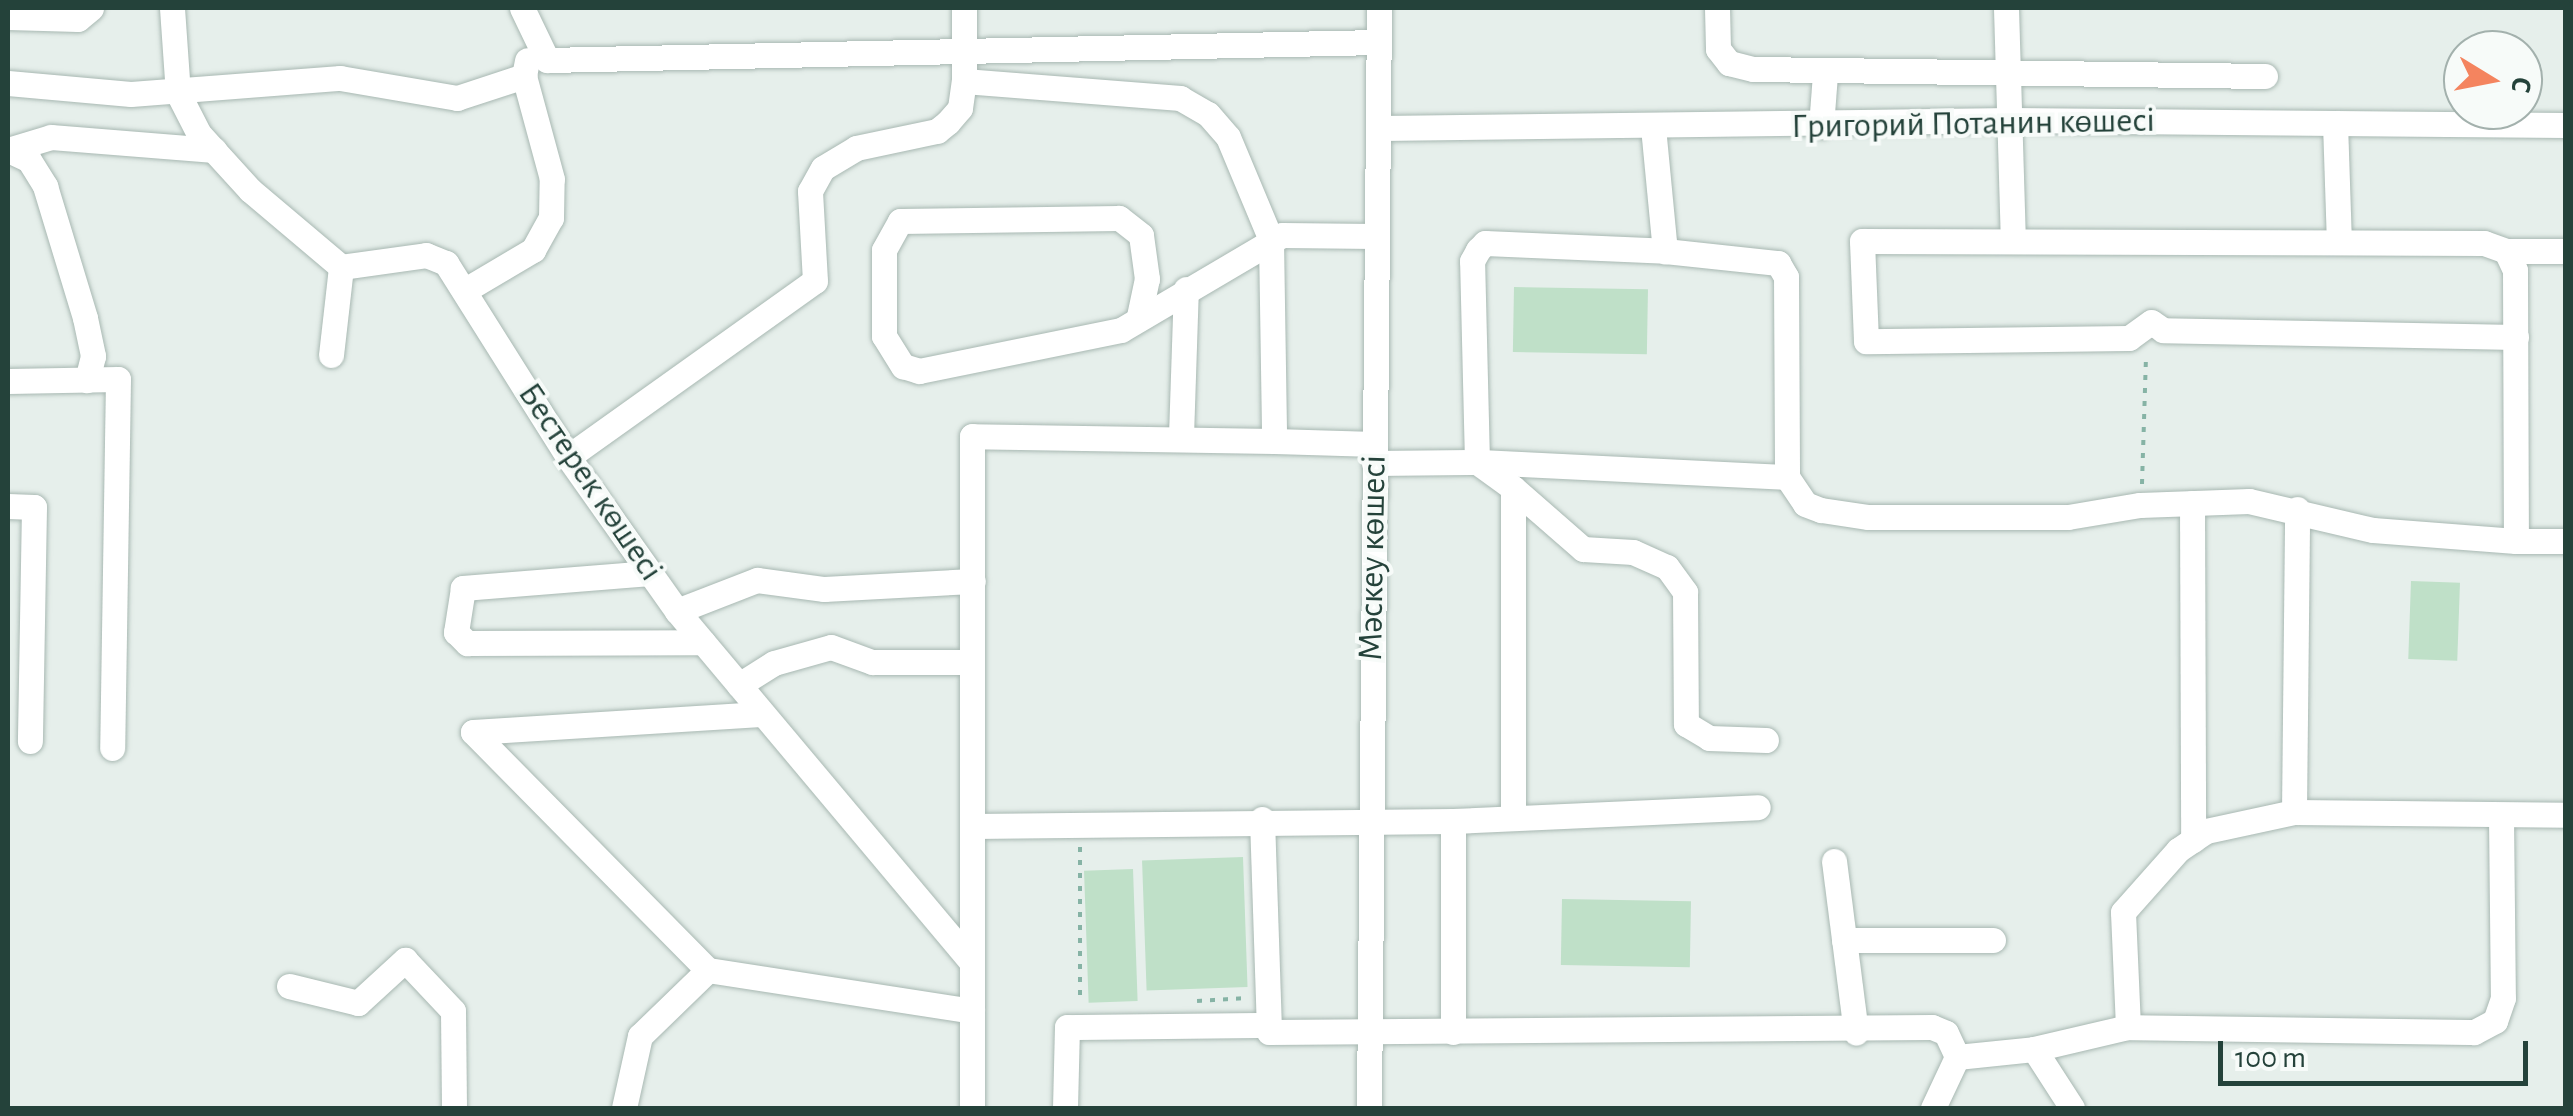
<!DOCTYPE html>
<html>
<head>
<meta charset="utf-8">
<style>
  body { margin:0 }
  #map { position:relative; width:2573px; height:1116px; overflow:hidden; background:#e6efeb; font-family:"Alegreya Sans",sans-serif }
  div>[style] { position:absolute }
  .green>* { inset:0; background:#bfe0c8; transform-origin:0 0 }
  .path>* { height:4px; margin-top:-2px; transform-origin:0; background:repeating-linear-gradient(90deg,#86b3a5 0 5px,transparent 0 13px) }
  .roads { filter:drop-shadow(0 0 2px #a8b8b2) drop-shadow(0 0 2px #a8b8b2) }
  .minor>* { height:25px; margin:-12.5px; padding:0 12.5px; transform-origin:12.5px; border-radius:12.5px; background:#fff }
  span { translate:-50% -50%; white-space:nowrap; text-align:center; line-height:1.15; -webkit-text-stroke:8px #f7fbf9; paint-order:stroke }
  .street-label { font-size:35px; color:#24423a }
  .frame { position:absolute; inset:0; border:10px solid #24423a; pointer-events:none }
  .north { position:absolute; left:2443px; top:30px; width:100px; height:100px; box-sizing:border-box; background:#f7fbf9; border:2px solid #a3b1ad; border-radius:50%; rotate:100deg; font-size:28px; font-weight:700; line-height:40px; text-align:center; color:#24423a }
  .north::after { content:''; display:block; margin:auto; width:35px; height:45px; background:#f4845f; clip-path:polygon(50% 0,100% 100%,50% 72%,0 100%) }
  .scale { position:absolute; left:2218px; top:1041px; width:310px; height:45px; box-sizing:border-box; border:5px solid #24423a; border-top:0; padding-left:12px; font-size:30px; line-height:35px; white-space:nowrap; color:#24423a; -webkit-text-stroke:8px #f7fbf9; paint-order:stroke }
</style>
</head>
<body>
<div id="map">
  <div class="green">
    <i style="left:1514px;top:287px;width:134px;height:65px;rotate:1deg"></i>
    <i style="left:2411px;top:581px;width:49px;height:78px;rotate:2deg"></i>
    <i style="left:1243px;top:857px;width:130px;height:101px;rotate:88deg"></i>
    <i style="left:1133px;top:869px;width:132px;height:49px;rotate:88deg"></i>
    <i style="left:1562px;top:899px;width:129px;height:66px;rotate:1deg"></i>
  </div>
  <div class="path">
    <i style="left:2142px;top:484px;width:130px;rotate:-88.2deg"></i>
    <i style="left:1080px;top:847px;width:156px;rotate:90deg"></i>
    <i style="left:1197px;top:1001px;width:50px;rotate:-3.4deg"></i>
  </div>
  <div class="roads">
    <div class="minor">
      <i style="left:172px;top:8px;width:85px;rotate:86deg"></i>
      <i style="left:178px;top:93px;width:46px;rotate:62.9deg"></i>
      <i style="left:199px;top:134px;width:76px;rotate:47.7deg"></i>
      <i style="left:250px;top:190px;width:119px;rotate:40.2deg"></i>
      <i style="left:341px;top:267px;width:86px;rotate:-8deg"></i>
      <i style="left:426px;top:255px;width:22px;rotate:22deg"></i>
      <i style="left:446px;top:263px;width:229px;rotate:57.8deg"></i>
      <i style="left:568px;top:457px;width:189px;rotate:54.7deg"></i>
      <i style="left:677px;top:611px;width:454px;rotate:50deg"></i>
      <i style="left:522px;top:8px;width:58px;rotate:64.3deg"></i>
      <i style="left:547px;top:60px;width:832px;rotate:-1.24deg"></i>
      <i style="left:1717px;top:8px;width:41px;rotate:88.6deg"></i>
      <i style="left:1718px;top:49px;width:18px;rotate:52deg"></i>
      <i style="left:1729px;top:63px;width:25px;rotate:14deg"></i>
      <i style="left:1753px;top:69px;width:512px;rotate:0.78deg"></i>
      <i style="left:2006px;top:8px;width:233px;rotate:88.3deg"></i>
      <i style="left:8px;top:17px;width:70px;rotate:1.6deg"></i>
      <i style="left:78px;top:19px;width:17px;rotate:-40deg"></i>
      <i style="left:964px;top:81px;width:217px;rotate:4.5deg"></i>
      <i style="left:1180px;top:98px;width:32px;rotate:30deg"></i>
      <i style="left:1208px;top:114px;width:30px;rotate:49deg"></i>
      <i style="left:1228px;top:137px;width:112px;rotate:67.3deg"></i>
      <i style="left:1271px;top:240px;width:201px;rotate:89.1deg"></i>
      <i style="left:1274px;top:441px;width:302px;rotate:-179.1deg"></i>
      <i style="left:972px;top:436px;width:672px;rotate:90deg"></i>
      <i style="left:8px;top:83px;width:123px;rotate:5.1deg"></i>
      <i style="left:131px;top:94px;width:210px;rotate:-4.4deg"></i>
      <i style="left:340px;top:78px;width:119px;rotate:9.7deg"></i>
      <i style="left:457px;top:98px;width:71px;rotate:-18.2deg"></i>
      <i style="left:2335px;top:123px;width:118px;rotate:88.1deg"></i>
      <i style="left:1821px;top:126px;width:52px;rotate:-85.6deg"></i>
      <i style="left:1653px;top:127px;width:125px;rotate:84.5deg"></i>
      <i style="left:1381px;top:128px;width:630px;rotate:-0.73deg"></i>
      <i style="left:2011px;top:120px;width:555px;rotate:0.52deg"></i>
      <i style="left:8px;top:150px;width:23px;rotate:25deg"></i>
      <i style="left:29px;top:160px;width:31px;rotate:58deg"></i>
      <i style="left:45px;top:186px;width:138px;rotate:73.1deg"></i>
      <i style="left:85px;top:318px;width:39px;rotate:78deg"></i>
      <i style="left:93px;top:356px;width:25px;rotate:104deg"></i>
      <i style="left:8px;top:150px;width:45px;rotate:-16.8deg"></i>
      <i style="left:51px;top:137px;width:164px;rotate:4.6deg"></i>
      <i style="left:2506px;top:251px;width:21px;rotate:65deg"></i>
      <i style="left:2515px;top:270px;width:271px;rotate:89.8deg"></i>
      <i style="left:2516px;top:541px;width:50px"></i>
      <i style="left:467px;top:289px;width:77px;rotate:-30.6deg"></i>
      <i style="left:533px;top:250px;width:37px;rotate:-61deg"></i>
      <i style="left:551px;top:218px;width:39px;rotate:-89deg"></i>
      <i style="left:552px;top:179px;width:107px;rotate:-105.2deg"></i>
      <i style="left:524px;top:76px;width:16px;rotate:-79deg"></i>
      <i style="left:1139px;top:316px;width:38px;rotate:-78deg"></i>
      <i style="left:1147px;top:279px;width:44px;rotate:-97.8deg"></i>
      <i style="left:1141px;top:235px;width:28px;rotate:-142deg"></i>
      <i style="left:1119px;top:218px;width:219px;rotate:179.2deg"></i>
      <i style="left:900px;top:221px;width:33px;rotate:119deg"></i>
      <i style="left:884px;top:250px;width:86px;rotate:90deg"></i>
      <i style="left:884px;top:336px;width:36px;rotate:58deg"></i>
      <i style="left:903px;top:366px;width:17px;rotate:17deg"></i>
      <i style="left:919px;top:371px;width:206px;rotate:-11.5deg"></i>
      <i style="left:1121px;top:330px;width:187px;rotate:-30.5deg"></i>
      <i style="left:1282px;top:235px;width:93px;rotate:0.6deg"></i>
      <i style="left:2516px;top:337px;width:353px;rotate:-178.9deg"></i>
      <i style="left:2163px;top:330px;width:14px;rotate:-146deg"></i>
      <i style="left:2151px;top:322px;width:27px;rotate:144deg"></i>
      <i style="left:2129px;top:338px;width:263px;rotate:179.3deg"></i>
      <i style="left:1866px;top:341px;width:100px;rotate:-92.3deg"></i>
      <i style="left:1862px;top:241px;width:622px;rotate:0.18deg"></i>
      <i style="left:2484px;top:243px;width:23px;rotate:20deg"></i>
      <i style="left:2506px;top:251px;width:60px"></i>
      <i style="left:331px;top:355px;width:89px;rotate:-83.5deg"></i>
      <i style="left:8px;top:381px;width:110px;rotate:-1deg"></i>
      <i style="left:118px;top:379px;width:369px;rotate:90.9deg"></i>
      <i style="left:1181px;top:436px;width:147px;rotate:-88.1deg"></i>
      <i style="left:1274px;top:441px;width:101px;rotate:1.7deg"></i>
      <i style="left:568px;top:457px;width:303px;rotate:-35.5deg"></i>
      <i style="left:815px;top:281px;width:90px;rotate:-93.2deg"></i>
      <i style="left:810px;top:191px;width:26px;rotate:-61deg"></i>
      <i style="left:823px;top:168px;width:39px;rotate:-31deg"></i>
      <i style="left:856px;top:148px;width:83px;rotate:-11.9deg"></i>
      <i style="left:937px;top:131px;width:14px;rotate:-39deg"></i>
      <i style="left:948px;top:122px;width:18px;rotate:-49deg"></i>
      <i style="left:960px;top:108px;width:27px;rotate:-82deg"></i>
      <i style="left:964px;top:81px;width:73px;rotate:-90deg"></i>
      <i style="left:1374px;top:463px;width:103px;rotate:-0.6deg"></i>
      <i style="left:1477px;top:462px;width:44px;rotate:35.8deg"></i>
      <i style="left:1513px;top:488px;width:330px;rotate:90deg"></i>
      <i style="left:1787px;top:477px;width:310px;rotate:-177.2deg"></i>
      <i style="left:1477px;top:462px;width:201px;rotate:-91.4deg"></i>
      <i style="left:1472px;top:261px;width:13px;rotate:-61deg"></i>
      <i style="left:1478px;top:250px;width:10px;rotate:-45deg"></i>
      <i style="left:1485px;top:243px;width:180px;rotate:2.5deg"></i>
      <i style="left:1665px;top:251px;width:114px;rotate:6.1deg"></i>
      <i style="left:1778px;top:263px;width:16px;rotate:60deg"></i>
      <i style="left:1786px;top:277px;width:200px;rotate:89.7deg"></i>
      <i style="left:1787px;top:477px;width:32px;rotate:56deg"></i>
      <i style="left:1805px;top:504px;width:17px;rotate:21deg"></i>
      <i style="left:1821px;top:510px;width:48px;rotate:8.5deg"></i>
      <i style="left:1868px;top:517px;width:200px"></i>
      <i style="left:2068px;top:517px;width:73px;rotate:-9.5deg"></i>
      <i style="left:2140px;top:505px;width:109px;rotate:-2.1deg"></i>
      <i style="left:2249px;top:501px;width:127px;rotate:13.2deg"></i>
      <i style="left:2373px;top:530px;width:143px;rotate:4.4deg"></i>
      <i style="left:1513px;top:488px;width:93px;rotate:41.1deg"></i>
      <i style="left:1583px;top:549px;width:50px;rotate:3.4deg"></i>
      <i style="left:1633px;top:552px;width:37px;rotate:24deg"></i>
      <i style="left:1667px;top:567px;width:31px;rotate:54deg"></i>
      <i style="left:1685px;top:592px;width:132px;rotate:89.6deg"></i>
      <i style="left:1686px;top:724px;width:27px;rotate:31deg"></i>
      <i style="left:1709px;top:738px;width:57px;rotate:2deg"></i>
      <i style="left:2192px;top:503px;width:337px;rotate:89.8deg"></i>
      <i style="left:8px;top:506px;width:26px;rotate:2deg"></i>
      <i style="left:34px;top:507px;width:234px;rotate:91deg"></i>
      <i style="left:650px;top:573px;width:188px;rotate:175.4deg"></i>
      <i style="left:463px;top:588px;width:45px;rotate:99deg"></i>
      <i style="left:456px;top:632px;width:16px;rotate:45deg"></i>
      <i style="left:467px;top:643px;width:236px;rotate:-0.2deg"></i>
      <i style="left:677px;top:611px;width:86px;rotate:-21.2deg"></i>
      <i style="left:757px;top:580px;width:68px;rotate:7.7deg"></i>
      <i style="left:824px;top:589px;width:149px;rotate:-3.1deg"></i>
      <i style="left:739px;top:685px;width:41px;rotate:-32.2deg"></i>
      <i style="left:774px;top:663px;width:59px;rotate:-15.7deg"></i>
      <i style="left:831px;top:647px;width:44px;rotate:20.1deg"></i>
      <i style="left:872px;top:662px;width:100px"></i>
      <i style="left:473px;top:732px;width:334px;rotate:45.4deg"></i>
      <i style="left:473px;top:732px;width:288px;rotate:-3.6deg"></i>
      <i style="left:2294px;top:812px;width:303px;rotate:-89.4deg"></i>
      <i style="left:2501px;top:816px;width:182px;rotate:89.4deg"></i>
      <i style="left:2503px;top:998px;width:24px;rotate:109deg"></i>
      <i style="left:2495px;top:1021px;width:24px;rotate:152deg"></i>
      <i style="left:2474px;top:1032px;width:346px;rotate:-179.2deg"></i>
      <i style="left:2128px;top:1027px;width:115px;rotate:-92.5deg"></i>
      <i style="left:2123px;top:912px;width:83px;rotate:-48.4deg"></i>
      <i style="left:2178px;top:850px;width:34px;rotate:-34deg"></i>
      <i style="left:2206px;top:831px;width:90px;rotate:-12.2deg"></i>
      <i style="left:2294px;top:812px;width:272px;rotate:0.6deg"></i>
      <i style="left:1262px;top:819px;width:213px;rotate:88.1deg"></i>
      <i style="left:1269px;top:1032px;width:663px;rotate:-0.43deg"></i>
      <i style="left:1932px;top:1027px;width:15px;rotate:23deg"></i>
      <i style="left:1946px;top:1033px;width:26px;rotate:65deg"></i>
      <i style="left:1957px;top:1057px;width:77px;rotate:-5.9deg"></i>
      <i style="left:2034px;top:1049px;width:97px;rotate:-13.2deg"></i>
      <i style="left:1453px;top:821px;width:211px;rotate:90deg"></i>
      <i style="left:973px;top:826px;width:480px;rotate:-0.6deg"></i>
      <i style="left:1453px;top:821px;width:305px;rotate:-2.6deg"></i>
      <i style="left:1834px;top:861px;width:173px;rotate:82.7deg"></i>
      <i style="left:1844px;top:940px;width:149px"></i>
      <i style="left:289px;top:986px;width:71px;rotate:13.8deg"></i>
      <i style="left:358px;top:1003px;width:64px;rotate:-42.5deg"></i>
      <i style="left:405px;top:960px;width:70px;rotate:46.7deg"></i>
      <i style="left:453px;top:1011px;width:97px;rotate:89.4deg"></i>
      <i style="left:2034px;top:1049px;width:70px;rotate:57.2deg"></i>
      <i style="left:624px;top:1108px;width:74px;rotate:-77.5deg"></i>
      <i style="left:640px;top:1036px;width:95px;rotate:-44.1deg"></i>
      <i style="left:708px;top:970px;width:267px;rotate:8.8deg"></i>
      <i style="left:1065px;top:1108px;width:81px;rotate:-88.6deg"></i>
      <i style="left:1067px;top:1027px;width:201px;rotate:-0.6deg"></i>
      <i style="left:1369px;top:1108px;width:1100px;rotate:-89.48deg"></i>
      <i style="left:1933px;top:1108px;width:56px;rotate:-64.8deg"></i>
    </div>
  </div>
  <div class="street-label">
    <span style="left:1973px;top:124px;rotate:-1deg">Григорий Потанин көшесі</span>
    <span style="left:590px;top:482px;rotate:56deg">Бестерек көшесі</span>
    <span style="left:1373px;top:558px;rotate:-89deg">Мәскеу көшесі</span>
  </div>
  <div class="frame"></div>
  <div class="north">С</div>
  <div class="scale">100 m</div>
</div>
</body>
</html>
